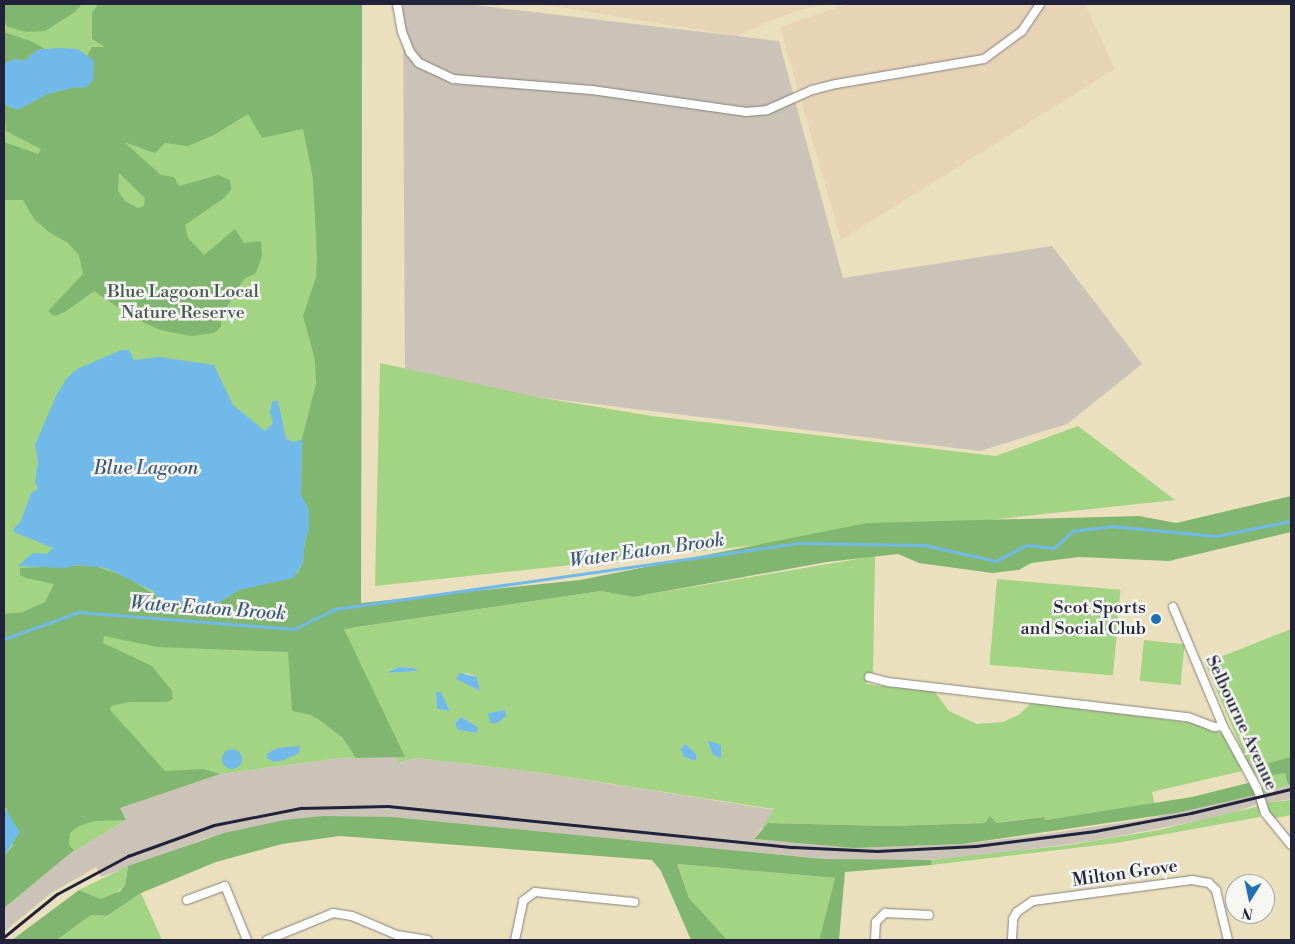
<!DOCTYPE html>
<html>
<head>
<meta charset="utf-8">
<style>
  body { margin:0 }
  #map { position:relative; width:1295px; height:944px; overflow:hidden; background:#ebe0bd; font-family:"Libre Bodoni",serif }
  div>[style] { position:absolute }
  .built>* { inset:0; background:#e7d4b7 }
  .industrial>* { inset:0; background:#cbc3b8 }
  .green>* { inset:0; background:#a2d483; transform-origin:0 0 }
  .forest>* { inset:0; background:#81b671 }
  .water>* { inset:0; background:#70b9e8 }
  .round { border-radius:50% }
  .stream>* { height:2.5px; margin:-1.25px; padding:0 1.25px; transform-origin:1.25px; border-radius:1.25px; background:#70b9e8 }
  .roads { filter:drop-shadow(0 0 1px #86817c) drop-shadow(0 0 1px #86817c) }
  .minor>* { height:8px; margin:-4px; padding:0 4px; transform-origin:4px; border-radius:4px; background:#fff }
  .rail>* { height:2.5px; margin:-1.25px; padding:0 1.25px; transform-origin:1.25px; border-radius:1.25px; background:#22223b }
  .dots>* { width:14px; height:14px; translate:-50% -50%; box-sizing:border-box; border:2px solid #f6f6f2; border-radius:50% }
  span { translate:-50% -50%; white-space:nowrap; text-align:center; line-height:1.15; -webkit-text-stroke:5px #f6f6f2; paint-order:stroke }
  .park-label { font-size:18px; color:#485751 }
  .poi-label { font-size:18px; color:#22223b }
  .right { translate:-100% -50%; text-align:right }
  .street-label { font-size:18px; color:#22223b }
  .water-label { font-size:19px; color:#3d5778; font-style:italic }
  .frame { position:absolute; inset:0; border:5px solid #22223b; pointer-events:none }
  .north { position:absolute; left:1225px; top:874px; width:50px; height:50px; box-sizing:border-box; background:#f6f6f2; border:1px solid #a1a1a9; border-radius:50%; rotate:190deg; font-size:14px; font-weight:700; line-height:20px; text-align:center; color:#22223b }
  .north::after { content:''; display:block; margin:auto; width:18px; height:22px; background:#1f6fb2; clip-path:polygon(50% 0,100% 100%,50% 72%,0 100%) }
</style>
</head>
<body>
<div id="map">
  <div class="built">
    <i style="clip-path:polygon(541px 4px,823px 4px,790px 13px,736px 36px)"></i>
    <i style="clip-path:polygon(848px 4px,1085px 4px,1115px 69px,841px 240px,780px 27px)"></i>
  </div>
  <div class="industrial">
    <i style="clip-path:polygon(403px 4px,466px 4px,779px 41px,843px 278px,1052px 246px,1142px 364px,1067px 424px,980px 451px,405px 381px)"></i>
    <i style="clip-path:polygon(397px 757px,398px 762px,417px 758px,536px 772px,775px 810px,754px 839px,853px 848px,962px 844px,1031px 836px,1141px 820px,1256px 795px,1258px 804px,1220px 817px,1098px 840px,968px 858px,893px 861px,824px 859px,393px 817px,303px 818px,207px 838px,101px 877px,96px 867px,50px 894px,4px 932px,4px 908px,65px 857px,126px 820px,120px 808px,220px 774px,340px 758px)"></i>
    <i style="clip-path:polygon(1291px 784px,1291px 799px,1264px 803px,1262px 793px)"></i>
  </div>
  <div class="green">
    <i style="clip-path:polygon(evenodd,4px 4px,362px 4px,361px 603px,352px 628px,601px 591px,633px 597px,875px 556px,873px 673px,866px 684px,935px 692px,949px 711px,977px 724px,1003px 722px,1020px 714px,1031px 703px,1193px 723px,1223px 734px,1242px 771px,1152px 792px,1155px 804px,1046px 820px,1044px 817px,997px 823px,990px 816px,985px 823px,889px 826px,768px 823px,765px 828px,762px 828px,774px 809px,536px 772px,417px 758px,398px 762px,397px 757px,340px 758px,220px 774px,120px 808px,126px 820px,65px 857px,4px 908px,4px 4px,399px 667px,414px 668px,418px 671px,386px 673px,399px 667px,4px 4px,466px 673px,477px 677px,480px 691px,458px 680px,458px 675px,466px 673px,4px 4px,436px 692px,441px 692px,450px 711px,437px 709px,436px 692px,4px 4px,505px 710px,507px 715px,498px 723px,490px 723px,489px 713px,505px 710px,4px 4px,461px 717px,478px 727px,477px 733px,459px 730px,455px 723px,461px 717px,4px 4px,707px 741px,721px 745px,721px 759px,714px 755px,707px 741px,4px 4px,686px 744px,696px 754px,697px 761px,684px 757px,680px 749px,686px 744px)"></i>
    <i style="clip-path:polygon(380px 363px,537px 397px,652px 416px,996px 456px,1078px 426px,1175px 500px,375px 586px)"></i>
    <i style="left:997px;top:579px;width:124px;height:86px;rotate:5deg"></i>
    <i style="clip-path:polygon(1291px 629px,1291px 757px,1268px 763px,1285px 773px,1288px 785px,1262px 793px,1262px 783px,1249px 766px,1205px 663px)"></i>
    <i style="left:1144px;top:640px;width:41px;height:41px;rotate:6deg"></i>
    <i style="clip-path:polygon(1291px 800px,1291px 815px,1276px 818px,1272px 818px,1264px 803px)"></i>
    <i style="clip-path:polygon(1258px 804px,1260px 817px,1116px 843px,931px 865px,931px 860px,1069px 845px,1159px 830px,1256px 807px)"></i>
    <i style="clip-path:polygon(677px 864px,835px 878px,819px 940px,724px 939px,689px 898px)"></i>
    <i style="clip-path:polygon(128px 866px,125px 885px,111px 897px,101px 899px,79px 890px)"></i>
    <i style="clip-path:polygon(141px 893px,162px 940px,57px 940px,91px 915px,107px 916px)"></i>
  </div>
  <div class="forest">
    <i style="clip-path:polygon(4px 4px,82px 4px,75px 12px,45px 31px,26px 32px,8px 27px,4px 21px)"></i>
    <i style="clip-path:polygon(evenodd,98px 4px,362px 4px,361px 603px,580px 580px,867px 523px,1139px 516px,1176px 523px,1291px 496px,1291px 532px,1169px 561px,1079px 557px,1031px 563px,1019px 570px,992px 573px,919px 563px,898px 554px,827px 562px,633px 597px,601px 591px,344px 629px,405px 757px,356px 758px,343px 738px,321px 721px,311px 715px,292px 711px,288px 652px,157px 647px,104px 636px,103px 643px,152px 666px,172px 691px,173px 699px,167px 702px,129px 702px,111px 706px,110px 710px,165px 771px,203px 769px,220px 774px,120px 808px,126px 820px,95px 821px,79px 826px,70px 833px,69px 845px,74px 850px,4px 908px,4px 856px,13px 846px,7px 809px,4px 807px,4px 614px,23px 612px,45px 602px,54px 584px,26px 578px,20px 575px,20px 568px,92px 565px,127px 577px,172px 606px,194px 607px,218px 603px,239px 590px,297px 574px,303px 563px,305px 540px,309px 530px,301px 495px,302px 439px,316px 384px,315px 360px,303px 316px,316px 277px,317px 258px,313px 179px,303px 129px,262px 138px,248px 114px,214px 135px,188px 146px,165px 143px,155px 153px,124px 142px,161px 175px,174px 177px,179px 186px,218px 175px,230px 180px,231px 190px,224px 198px,185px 225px,188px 238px,204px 255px,235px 229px,244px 243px,261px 241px,262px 256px,256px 273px,244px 279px,221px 317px,221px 327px,214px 333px,191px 336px,160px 330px,132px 317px,94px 291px,65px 312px,54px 316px,48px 311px,83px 274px,79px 255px,68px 243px,49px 232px,34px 219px,23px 200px,4px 200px,4px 142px,38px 154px,41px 149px,6px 131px,4px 104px,17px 110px,48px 94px,71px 88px,87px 87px,94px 61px,87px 56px,92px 47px,105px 47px,92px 39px,92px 13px,98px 4px,119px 173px,145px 198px,144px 206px,138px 208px,125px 201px,118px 191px,119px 173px)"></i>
    <i style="clip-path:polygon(4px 32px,33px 42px,45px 49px,37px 50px,24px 61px,14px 59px,4px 64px)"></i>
    <i style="clip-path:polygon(1291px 757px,1291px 784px,1288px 785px,1285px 773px,1272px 775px,1268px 763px)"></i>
    <i style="clip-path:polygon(1248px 783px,1256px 795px,1176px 813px,962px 844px,853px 848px,754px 839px,768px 823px,889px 826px,985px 823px,990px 816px,997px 823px,1044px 817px,1046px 820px,1192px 797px)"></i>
    <i style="clip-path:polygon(323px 816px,393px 817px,824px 859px,931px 860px,931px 865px,845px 872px,839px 940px,819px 940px,835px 878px,677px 864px,689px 898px,727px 940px,691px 940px,661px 871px,652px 860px,340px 836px,282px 844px,216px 862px,141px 893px,107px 916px,91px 915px,57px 940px,12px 940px,79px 890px,101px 899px,120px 891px,125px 885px,128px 866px,224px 833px,284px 820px)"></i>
  </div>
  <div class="water">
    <i style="clip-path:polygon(57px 48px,78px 49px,94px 61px,93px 80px,87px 87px,71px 88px,48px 94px,17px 110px,4px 104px,4px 64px,14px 59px,24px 61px,37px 50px)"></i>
    <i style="clip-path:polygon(121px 350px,129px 350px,134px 360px,159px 357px,214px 365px,233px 405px,265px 431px,273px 423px,270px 413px,272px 401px,278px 401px,286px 439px,294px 442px,302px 439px,301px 495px,309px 509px,309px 530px,305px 540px,303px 563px,293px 578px,239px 590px,218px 603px,172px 606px,161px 601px,153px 591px,106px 568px,78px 565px,65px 568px,18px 566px,33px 553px,47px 554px,53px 548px,14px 532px,14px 528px,20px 523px,31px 493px,38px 489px,35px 482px,38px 461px,35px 445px,57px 394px,67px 378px,77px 369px)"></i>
    <i style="clip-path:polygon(399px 667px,414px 668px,418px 671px,386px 673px)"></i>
    <i style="clip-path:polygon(460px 673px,477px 677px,480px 691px,458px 680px,456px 678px)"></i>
    <i style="clip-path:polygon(436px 692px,441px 692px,450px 711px,437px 709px)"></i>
    <i style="clip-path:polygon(505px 710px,507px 715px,498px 723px,490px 723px,488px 713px)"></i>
    <i style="clip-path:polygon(461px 717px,478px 727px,477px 733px,458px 730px,455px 723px)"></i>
    <i style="clip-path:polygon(707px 740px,721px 745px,721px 759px,713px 755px)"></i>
    <i style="clip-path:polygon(686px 744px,696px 754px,697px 761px,684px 757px,680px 749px)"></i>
    <i style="clip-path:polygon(300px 746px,299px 753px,284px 760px,274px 762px,267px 758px,267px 754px,277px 748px)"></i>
    <i class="round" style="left:222px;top:749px;width:20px;height:20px"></i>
    <i style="clip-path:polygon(4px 807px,20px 832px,4px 856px)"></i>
  </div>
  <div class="stream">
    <i style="left:4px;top:639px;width:80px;rotate:-19.8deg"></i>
    <i style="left:79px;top:612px;width:216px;rotate:4.5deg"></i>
    <i style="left:294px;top:629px;width:46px;rotate:-26deg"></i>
    <i style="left:335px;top:609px;width:467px;rotate:-8.1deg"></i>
    <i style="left:797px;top:543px;width:127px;rotate:0.9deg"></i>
    <i style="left:924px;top:545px;width:74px;rotate:12.5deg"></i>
    <i style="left:996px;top:561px;width:34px;rotate:-28deg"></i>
    <i style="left:1026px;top:545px;width:28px;rotate:6deg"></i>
    <i style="left:1054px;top:548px;width:25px;rotate:-42deg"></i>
    <i style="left:1073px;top:531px;width:38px;rotate:-7deg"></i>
    <i style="left:1111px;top:526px;width:105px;rotate:5.4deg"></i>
    <i style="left:1216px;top:536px;width:76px;rotate:-11.3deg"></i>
  </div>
  <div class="roads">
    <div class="minor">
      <i style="left:397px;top:4px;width:28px;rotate:80deg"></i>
      <i style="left:402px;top:32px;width:22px;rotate:68deg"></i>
      <i style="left:410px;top:52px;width:14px;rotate:51deg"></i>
      <i style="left:419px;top:63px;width:38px;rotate:25deg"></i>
      <i style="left:453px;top:79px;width:139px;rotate:4.5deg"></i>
      <i style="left:592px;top:90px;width:156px;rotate:8.1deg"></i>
      <i style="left:746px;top:112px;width:21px;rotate:-5deg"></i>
      <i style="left:767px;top:110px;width:49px;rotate:-24deg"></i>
      <i style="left:812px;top:90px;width:25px;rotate:-14deg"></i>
      <i style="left:836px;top:84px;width:150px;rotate:-9.6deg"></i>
      <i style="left:984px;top:59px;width:47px;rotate:-36.4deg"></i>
      <i style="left:1022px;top:31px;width:32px;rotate:-56deg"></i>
      <i style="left:1173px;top:607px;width:129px;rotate:67.2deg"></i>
      <i style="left:1223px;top:726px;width:71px;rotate:61.3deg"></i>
      <i style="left:1257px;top:788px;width:26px;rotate:72deg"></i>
      <i style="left:1265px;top:813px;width:41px;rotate:50.9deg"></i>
      <i style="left:869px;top:677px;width:20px;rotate:15deg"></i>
      <i style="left:888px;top:682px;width:302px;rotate:6.7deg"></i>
      <i style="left:1188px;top:717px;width:28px;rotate:21deg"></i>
      <i style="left:1214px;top:727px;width:9px;rotate:-6deg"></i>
      <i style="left:187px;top:900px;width:40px;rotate:-20.2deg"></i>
      <i style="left:225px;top:886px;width:58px;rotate:67.8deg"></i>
      <i style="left:267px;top:940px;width:71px;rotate:-22.2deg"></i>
      <i style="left:333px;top:913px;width:19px;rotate:9deg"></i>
      <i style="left:352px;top:916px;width:49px;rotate:22.9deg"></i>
      <i style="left:397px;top:935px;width:31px;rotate:9deg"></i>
      <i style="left:515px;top:940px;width:40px;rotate:-78deg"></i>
      <i style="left:523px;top:901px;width:15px;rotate:-37deg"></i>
      <i style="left:535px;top:892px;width:100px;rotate:5.8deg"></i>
      <i style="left:875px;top:940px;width:18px;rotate:-87deg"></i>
      <i style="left:876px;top:922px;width:13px;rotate:-45deg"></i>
      <i style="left:885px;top:913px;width:44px;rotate:2.6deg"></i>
      <i style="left:1012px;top:940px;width:21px;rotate:-87deg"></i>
      <i style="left:1013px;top:919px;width:8px;rotate:-60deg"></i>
      <i style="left:1017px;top:912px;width:19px;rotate:-35deg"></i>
      <i style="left:1033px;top:901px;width:160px;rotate:-7.5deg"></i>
      <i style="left:1192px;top:880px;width:17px;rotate:10deg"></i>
      <i style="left:1209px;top:883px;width:10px;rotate:45deg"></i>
      <i style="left:1216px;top:890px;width:51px;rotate:76.5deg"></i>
    </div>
  </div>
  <div class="rail">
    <i style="left:4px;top:937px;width:68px;rotate:-39.1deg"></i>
    <i style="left:57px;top:894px;width:81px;rotate:-28.2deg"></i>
    <i style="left:128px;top:856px;width:91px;rotate:-19.8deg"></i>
    <i style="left:214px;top:825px;width:89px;rotate:-11.1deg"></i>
    <i style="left:301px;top:808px;width:87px;rotate:-1.3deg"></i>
    <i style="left:388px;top:806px;width:407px;rotate:5.8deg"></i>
    <i style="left:793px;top:847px;width:84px;rotate:2.7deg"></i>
    <i style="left:877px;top:851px;width:99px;rotate:-2.9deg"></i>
    <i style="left:976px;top:846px;width:120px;rotate:-7.2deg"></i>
    <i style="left:1095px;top:831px;width:98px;rotate:-10.6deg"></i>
    <i style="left:1191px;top:813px;width:103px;rotate:-13.5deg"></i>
  </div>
  <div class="dots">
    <i style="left:1156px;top:619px;background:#1f6fb2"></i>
  </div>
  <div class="park-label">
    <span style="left:183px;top:303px">Blue Lagoon Local<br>Nature Reserve</span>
  </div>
  <div class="poi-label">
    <span class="right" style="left:1146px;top:619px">Scot Sports<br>and Social Club</span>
  </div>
  <div class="street-label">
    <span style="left:1241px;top:723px;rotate:65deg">Selbourne Avenue</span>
    <span style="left:1125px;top:874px;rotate:-8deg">Milton Grove</span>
  </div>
  <div class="water-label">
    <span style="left:146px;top:469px">Blue Lagoon</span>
    <span style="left:647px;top:551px;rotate:-8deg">Water Eaton Brook</span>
    <span style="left:208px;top:609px;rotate:4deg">Water Eaton Brook</span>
  </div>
  <div class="frame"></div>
  <div class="north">N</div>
</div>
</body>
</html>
